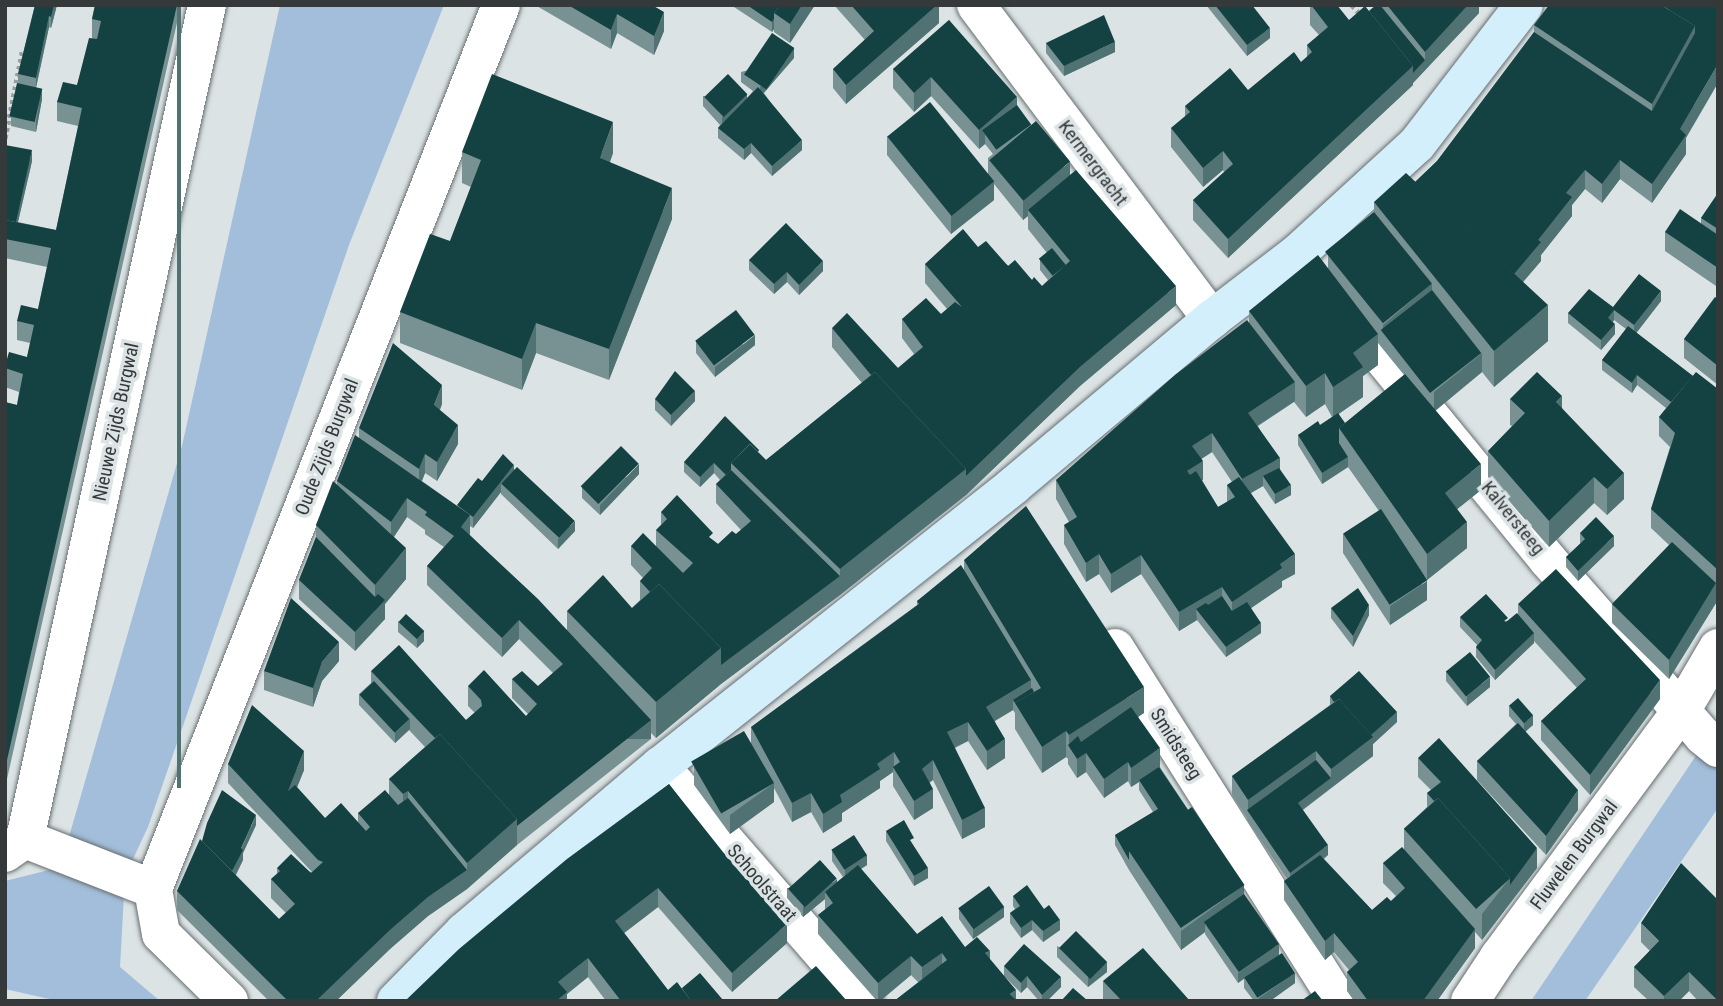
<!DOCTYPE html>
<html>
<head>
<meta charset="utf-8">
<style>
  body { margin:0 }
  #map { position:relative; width:1723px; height:1006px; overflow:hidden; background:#dbe3e5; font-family:"Roboto Condensed",sans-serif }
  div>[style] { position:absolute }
  .water>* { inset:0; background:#a3beda }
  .path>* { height:4.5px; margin-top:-2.25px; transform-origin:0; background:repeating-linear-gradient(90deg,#979d9e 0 3.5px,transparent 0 7px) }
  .roads { filter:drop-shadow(0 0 2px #676e70) drop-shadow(0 0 2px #676e70) }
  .street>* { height:38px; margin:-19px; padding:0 19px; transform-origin:19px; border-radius:19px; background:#fff }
  .secondary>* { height:38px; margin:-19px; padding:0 19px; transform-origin:19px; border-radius:19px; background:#d4effc }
  .wall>* { inset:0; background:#789294 }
  .shaded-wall>* { inset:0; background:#507273; transform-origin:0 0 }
  .building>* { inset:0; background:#144242; transform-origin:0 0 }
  span { translate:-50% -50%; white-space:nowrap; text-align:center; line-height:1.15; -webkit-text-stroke:7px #dbe3e5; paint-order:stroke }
  .street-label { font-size:19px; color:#36393a }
  .frame { position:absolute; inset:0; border:7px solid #36393a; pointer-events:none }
</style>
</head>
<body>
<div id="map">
  <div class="water">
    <i style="clip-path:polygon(280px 5px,444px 5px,349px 245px,148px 827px,125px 876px,120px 967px,160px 1001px,58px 1001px,5px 989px,5px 881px,49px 870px,64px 854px,182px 446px)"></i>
    <i style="clip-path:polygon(1718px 723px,1718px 808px,1585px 1001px,1531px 1001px)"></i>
  </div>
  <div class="path">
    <i style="left:1352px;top:5px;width:13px;rotate:48deg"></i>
    <i style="left:5px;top:138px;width:89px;rotate:-78.9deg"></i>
  </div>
  <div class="roads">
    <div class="street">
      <i style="left:976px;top:5px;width:393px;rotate:53.1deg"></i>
      <i style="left:1345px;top:312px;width:320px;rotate:50.7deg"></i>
      <i style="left:1548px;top:560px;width:235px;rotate:48.6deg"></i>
      <i style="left:1703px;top:736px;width:19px;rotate:39deg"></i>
      <i style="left:1115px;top:648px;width:418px;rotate:57.7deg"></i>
      <i style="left:660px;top:766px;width:311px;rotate:49deg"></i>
      <i style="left:25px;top:839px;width:137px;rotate:21.3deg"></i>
      <i style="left:5px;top:853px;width:24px;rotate:-35deg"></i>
      <i style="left:25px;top:839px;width:854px;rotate:-77.69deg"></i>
      <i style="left:229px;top:1001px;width:95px;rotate:-135.4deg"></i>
      <i style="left:161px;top:934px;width:46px;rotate:-100.1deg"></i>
      <i style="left:153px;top:889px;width:950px;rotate:-68.51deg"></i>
      <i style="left:1470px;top:1001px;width:53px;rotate:-56.6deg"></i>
      <i style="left:1499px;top:957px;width:306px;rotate:-53.5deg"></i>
      <i style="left:1681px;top:711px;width:73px;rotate:-59.6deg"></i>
    </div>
    <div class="secondary">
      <i style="left:396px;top:1001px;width:97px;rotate:-45.4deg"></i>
      <i style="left:464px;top:932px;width:257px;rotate:-40.3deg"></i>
      <i style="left:660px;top:766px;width:451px;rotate:-38.4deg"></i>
      <i style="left:1013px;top:486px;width:260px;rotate:-40deg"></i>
      <i style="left:1212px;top:319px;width:108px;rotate:-37.5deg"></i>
      <i style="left:1298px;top:253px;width:161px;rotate:-42.5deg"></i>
      <i style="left:1417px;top:144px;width:175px;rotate:-52.4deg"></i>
    </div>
  </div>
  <div class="wall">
    <i style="clip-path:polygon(35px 5px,57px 5px,51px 28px,49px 27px,36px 87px,42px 99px,36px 132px,11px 126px,11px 116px,18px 83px,18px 74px)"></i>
    <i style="clip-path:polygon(95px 5px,181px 5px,5px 788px,5px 402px,17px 405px,19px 392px,5px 387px,5px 366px,27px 357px,30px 343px,17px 340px,17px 321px,38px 309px,47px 267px,5px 258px,5px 145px,32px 161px,18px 222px,56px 230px,78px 126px,57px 121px,57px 102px,77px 85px,92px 38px,92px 19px)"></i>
    <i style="clip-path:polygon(535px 5px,652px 5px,664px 31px,654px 55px,617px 33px,611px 49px)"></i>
    <i style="clip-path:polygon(734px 5px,815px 5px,790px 43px,774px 32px,774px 29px,772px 32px,734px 7px)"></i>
    <i style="clip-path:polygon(834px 5px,939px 5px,939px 23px,846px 104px,833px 88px,833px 69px,865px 40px)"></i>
    <i style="clip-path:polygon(1206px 5px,1252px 5px,1270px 38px,1247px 56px)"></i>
    <i style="clip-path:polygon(1372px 5px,1479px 5px,1479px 13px,1413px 83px,1413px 85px,1228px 258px,1193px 220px,1193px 200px,1224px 172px,1223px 170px,1203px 187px,1171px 147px,1171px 128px,1185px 117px,1185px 106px,1248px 90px,1301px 62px,1307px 57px,1307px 45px,1319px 35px,1310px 25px,1310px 6px,1349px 20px,1369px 11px,1374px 7px)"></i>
    <i style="clip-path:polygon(evenodd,1718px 5px,1686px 138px,1686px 154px,1652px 203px,1620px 179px,1602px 203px,1585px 189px,1572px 205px,1572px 216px,1541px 255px,1541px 261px,1523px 282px,1548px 341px,1494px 387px,1482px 372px,1435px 410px,1481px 490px,1457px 509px,1467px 548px,1427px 580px,1414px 561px,1427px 600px,1390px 625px,1343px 553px,1343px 534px,1379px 511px,1348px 467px,1322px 484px,1298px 445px,1298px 435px,1320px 425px,1332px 417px,1325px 404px,1306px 417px,1294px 402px,1258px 426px,1280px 470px,1291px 495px,1275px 504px,1263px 486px,1251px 493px,1295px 574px,1282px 581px,1282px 587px,1251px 608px,1261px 633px,1226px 657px,1197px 620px,1179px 631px,1141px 574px,1111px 593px,1099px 574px,1086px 582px,1064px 544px,1064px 525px,1069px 522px,1056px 499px,1056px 480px,1249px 323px,1249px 311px,1328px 268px,1328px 255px,1374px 212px,1374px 202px,1415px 182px,1437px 161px,1534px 32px,1534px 25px,1718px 5px,1378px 343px,1404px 375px,1345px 423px,1338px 414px,1363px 397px,1363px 376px,1378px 365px,1378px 343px,1718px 5px,1212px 452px,1232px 482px,1227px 485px,1227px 502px,1218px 507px,1202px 480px,1201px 459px,1212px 452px)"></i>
    <i style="clip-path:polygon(949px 20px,1070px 174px,1176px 305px,1080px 386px,966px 495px,840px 595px,721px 684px,656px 738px,651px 733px,651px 739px,517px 845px,467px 889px,428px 916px,390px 949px,336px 1001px,269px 1001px,177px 910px,177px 891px,202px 841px,256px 825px,243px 853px,243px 860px,236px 875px,279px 919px,286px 913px,271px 898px,271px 879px,277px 874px,277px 868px,312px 872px,228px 783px,228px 764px,304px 770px,297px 787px,325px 818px,358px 822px,358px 813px,389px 795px,389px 779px,425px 747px,409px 730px,395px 743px,359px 705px,359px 694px,371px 683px,371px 671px,466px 720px,475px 713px,468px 706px,468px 686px,526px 716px,528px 714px,512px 698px,512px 679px,538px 686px,553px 673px,519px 639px,502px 657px,427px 585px,427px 566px,444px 547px,425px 534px,425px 530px,407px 517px,394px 537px,406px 579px,385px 604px,385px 619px,355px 651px,299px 599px,299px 580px,316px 537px,316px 525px,337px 485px,337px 481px,359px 437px,359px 428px,442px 404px,440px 410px,458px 444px,437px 481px,425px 473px,422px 481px,457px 506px,482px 481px,514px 469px,575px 531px,558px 549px,501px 494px,501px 492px,473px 528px,470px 526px,470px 535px,567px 631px,567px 611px,632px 608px,640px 600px,640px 581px,643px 578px,631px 565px,631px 546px,656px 547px,656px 530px,661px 525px,661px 512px,713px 540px,718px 544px,736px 534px,741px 530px,716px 503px,716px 484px,720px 480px,714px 473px,700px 487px,684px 472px,684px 462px,759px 453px,766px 460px,862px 383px,832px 347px,832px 328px,898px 368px,914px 354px,902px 338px,902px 319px,941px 314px,947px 309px,925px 283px,925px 264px,978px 247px,1042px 286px,1048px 280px,1040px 270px,1040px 260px,1047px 253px,1028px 229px,1028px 216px,1023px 220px,994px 184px,994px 200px,951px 234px,887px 155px,887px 136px,988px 174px,988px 158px,993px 154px,985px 144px,979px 149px,931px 96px,914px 112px,893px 88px,893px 69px)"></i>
    <i style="clip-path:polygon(1046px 43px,1115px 52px,1064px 76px,1046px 53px)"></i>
    <i style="clip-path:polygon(794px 58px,764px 93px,802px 150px,772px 176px,751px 153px,744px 160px,718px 138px,718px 128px,720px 125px,703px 106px,703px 96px,747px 98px,753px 91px,741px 82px,741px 72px)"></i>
    <i style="clip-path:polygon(462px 152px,613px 153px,610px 162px,672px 219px,609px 380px,536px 353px,522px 390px,400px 343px,400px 312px,450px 241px,471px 187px,462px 183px)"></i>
    <i style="clip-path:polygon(1718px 193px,1718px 385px,1684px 358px,1684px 339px,1716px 298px,1716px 286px,1665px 251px,1665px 232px,1701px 224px,1701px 218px)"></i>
    <i style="clip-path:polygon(749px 260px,823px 271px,799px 295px,787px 282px,774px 294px,749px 270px)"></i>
    <i style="clip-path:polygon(1661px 301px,1636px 333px,1693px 376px,1718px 389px,1718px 589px,1716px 587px,1716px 603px,1669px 679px,1612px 623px,1612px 604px,1669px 545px,1651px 528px,1651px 509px,1670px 447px,1659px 436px,1659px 417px,1666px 408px,1637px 385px,1632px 393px,1602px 370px,1602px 360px,1626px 329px,1614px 320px,1613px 322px,1615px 334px,1601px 350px,1568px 323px,1568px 313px)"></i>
    <i style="clip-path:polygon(696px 342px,755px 345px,715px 377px,696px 353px)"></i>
    <i style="clip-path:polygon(655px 399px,695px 401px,671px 426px,655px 410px)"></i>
    <i style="clip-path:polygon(1510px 399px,1562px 408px,1624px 499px,1607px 515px,1594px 503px,1549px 547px,1488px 477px,1488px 451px,1512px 426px,1510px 425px)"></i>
    <i style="clip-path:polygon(639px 474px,600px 515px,582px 498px,582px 487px)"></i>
    <i style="clip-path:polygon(1580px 533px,1614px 546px,1578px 581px,1566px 567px,1566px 557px,1580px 544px)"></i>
    <i style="clip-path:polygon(964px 560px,1144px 713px,1138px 717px,1160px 767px,1244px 894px,1295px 983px,1270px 1001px,1254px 1001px,1244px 988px,1244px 978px,1238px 983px,1205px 934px,1205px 932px,1181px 950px,1129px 870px,1115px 845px,1115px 835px,1153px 812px,1139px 790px,1139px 782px,1131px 787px,1128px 781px,1104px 798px,1086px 772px,1077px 778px,1068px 764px,1068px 759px,1066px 757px,1042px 773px,1015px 729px,1015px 713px,1013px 710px,995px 721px,1005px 758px,987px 770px,968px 741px,955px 748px,985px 827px,962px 839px,933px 780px,930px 782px,933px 808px,914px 820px,893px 786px,893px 772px,880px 781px,880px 788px,842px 813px,842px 821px,823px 833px,811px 812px,792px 822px,774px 788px,774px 802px,730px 834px,694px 785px,694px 766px,751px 743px,751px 727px,917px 605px,917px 601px,964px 569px)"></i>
    <i style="clip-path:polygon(1518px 604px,1660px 699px,1590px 795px,1541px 740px,1541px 721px,1577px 688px,1534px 641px,1534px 643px,1495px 680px,1476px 657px,1476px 647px,1477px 645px,1460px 627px,1460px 617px,1508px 621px,1518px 614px)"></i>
    <i style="clip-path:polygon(1331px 608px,1369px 615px,1353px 647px,1331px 618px)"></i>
    <i style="clip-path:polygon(398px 621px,424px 641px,417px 648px,398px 632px)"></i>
    <i style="clip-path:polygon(339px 661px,322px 681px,313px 707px,264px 690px,264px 671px)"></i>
    <i style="clip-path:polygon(1446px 671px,1490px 687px,1467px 706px,1446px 681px)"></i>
    <i style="clip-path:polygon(1330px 696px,1397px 722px,1373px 744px,1373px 756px,1303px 810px,1328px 855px,1324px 859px,1372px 910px,1391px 901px,1396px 896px,1383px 883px,1383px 863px,1404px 849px,1404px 829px,1427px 807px,1427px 793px,1431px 790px,1418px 777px,1418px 758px,1537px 868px,1482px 940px,1475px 932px,1475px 948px,1437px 1001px,1354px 1001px,1347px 991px,1347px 972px,1349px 970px,1334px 952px,1325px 960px,1284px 900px,1284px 881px,1287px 879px,1247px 820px,1247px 818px,1232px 795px,1232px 776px,1330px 705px)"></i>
    <i style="clip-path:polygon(1509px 706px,1533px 725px,1525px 731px,1578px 810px,1546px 855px,1477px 780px,1477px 761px,1516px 724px,1509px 716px)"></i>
    <i style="clip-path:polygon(669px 784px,787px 943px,732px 992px,658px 907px,624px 933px,668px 990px,682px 988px,723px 1001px,606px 1001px,588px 977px,567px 994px,567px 1001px,405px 1001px)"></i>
    <i style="clip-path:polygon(886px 831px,928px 878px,914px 886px,886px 841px)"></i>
    <i style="clip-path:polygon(832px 851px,867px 865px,861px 869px,917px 934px,965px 947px,990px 960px,1004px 976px,1004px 966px,1061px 987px,1047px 1001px,1039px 1001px,1027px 987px,1021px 993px,1005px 977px,918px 982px,911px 975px,880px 1001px,877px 1001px,818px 934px,818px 915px,825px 910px,825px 899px,803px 917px,787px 898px,787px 888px,837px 882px,843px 877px,832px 861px)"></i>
    <i style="clip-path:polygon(1013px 896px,1060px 930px,1043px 942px,1032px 930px,1021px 938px,1010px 923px,1010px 913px,1015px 909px,1013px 906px)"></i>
    <i style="clip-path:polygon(959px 909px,1004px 917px,973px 939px,959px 919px)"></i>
    <i style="clip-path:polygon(1641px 923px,1718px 1001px,1698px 1001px,1689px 991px,1679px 1001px,1649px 1001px,1634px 987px,1634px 967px,1650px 951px,1641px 942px)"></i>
    <i style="clip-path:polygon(1057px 946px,1107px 972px,1088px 987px,1057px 957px)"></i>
    <i style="clip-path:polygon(1103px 981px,1190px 1001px,1104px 1001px,1103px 1000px)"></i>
  </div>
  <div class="shaded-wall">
    <i style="clip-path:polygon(54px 5px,57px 5px,51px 28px,51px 17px)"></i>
    <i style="left:177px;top:5px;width:4px;height:783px"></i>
    <i style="clip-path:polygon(802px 5px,815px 5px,790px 43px,790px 24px)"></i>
    <i style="clip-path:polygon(937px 5px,939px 5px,939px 23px,846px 104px,846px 85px)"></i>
    <i style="clip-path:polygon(1468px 5px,1479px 5px,1479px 13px,1413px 83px,1413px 85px,1228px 258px,1228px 239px,1413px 66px,1425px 60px,1425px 52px)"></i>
    <i style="clip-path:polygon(664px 12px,664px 31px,654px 55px,654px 36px)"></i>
    <i style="clip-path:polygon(617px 14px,617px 33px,611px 49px,611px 30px)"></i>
    <i style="clip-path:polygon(49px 16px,49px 27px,36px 88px,36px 78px)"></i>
    <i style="clip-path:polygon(774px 19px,774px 29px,772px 32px,772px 22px)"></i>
    <i style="clip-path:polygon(1695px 26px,1695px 52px,1652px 130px,1652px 104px)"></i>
    <i style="clip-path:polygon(1270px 28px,1270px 38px,1247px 56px,1247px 45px)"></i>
    <i style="clip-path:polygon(1115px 42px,1115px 52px,1064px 76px,1064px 66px)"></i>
    <i style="clip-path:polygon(794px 48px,794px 58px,760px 97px,760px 87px)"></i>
    <i style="clip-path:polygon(1718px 64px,1718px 83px,1686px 138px,1686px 154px,1652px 203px,1652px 184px,1680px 129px)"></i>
    <i style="clip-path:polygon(931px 77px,931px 96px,914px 112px,914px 93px)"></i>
    <i style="clip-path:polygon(42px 89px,42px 99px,36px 132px,36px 121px)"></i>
    <i style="clip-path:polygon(747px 94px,747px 104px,722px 127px,722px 117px)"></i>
    <i style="clip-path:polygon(1017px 97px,1017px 116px,985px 134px,985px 144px,979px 149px,979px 130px)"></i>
    <i style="clip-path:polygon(613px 122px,613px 153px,600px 189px,600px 158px)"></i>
    <i style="clip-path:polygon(802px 140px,802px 150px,772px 176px,772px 166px)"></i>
    <i style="clip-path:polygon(751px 143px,751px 153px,744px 160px,744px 149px)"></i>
    <i style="clip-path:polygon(32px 150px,32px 161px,15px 235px,15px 225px)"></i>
    <i style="clip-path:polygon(1223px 151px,1223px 170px,1203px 187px,1203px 168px)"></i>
    <i style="clip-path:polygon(1620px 160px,1620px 179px,1602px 203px,1602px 184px)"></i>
    <i style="clip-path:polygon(1070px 162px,1070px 181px,1028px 210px,1028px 216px,1023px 220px,1023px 200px)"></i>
    <i style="clip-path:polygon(1585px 170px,1585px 189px,1572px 205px,1572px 216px,1541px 255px,1541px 261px,1505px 303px,1505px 284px,1538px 240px,1566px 193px)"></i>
    <i style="clip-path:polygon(994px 181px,994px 200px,951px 234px,951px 214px)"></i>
    <i style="clip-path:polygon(672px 188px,672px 219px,609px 380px,609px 349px)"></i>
    <i style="clip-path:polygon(823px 261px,823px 271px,799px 295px,799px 285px)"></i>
    <i style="clip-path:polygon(787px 272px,787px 282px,774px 294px,774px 284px)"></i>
    <i style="clip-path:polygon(1432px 283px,1432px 309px,1383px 332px,1383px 325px)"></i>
    <i style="clip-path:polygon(1176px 286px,1176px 305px,1080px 386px,966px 495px,966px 476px,1080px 367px)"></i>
    <i style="clip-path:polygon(1661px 291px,1661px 301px,1634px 336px,1634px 325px)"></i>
    <i style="clip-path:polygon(1548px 305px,1548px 341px,1494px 387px,1494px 351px)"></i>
    <i style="clip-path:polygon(1614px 310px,1614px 320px,1608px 328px,1608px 318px)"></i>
    <i style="clip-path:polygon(536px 323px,536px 353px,522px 390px,522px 359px)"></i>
    <i style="clip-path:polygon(1615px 324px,1615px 334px,1601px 350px,1601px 340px)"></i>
    <i style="clip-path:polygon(1378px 334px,1378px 365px,1363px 376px,1363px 397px,1333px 418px,1333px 387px,1353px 353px)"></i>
    <i style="clip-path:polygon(755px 335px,755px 345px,715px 377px,715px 367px)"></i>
    <i style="clip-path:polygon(1482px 353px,1482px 372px,1434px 412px,1434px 392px)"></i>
    <i style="clip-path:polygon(1325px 373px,1325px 404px,1306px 417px,1306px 386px)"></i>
    <i style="clip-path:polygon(1637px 375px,1637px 385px,1632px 393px,1632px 383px)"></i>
    <i style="clip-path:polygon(1295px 382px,1295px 401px,1248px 432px,1248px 413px)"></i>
    <i style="clip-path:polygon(442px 385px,442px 404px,434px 424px,434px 405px)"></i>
    <i style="clip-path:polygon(695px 391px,695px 401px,671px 426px,671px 415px)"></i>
    <i style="clip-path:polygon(1562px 396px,1562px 422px,1556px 402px)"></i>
    <i style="clip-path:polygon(458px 425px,458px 444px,437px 481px,437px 462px)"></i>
    <i style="clip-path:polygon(1212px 433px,1212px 452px,1192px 465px,1192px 446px)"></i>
    <i style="clip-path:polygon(425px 454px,425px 473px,419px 488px,419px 469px)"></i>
    <i style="clip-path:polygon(1348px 457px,1348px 467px,1322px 484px,1322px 473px)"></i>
    <i style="clip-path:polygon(1280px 458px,1280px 477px,1263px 476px,1263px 486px,1242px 498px,1242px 479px)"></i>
    <i style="clip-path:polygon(1203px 461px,1203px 480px,1187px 490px,1187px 471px)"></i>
    <i style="clip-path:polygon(714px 463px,714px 473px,700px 487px,700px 477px)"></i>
    <i style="clip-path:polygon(639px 464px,639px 474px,600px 515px,600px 505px)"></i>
    <i style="clip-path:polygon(1481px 464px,1481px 490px,1445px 519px,1445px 493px)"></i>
    <i style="clip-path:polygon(514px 465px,514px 475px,501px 484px,501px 492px,473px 528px,473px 517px)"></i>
    <i style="clip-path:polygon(966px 469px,966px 495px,840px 595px,840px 569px)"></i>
    <i style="clip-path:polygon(1624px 473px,1624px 499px,1607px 515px,1607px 489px)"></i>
    <i style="clip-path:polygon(1594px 477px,1594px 503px,1549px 547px,1549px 521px)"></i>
    <i style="clip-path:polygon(1291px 485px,1291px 495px,1275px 504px,1275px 494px)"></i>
    <i style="clip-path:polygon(407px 498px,407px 517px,391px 541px,391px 522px)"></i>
    <i style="clip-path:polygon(470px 515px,470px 534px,461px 546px,461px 527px)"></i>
    <i style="clip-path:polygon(575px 521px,575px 531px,558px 549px,558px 539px)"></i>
    <i style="clip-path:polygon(1467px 522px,1467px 548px,1427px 580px,1427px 554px)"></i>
    <i style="clip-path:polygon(1614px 536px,1614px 546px,1578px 581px,1578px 571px)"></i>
    <i style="clip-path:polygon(406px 548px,406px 579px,385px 604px,385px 619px,355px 651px,355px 632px,375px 611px,375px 585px)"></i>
    <i style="clip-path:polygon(1099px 554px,1099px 574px,1086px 582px,1086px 563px)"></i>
    <i style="clip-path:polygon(1295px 554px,1295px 574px,1282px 581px,1282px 587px,1232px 621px,1232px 602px,1280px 564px)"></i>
    <i style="clip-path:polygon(1141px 555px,1141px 574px,1111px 593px,1111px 574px)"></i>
    <i style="clip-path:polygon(840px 576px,840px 595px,721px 684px,656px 738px,656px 702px,721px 648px)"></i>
    <i style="clip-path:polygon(1427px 581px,1427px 600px,1390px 625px,1390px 606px)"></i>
    <i style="clip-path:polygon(1716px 583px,1716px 603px,1669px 679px,1669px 660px)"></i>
    <i style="clip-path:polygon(1222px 587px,1222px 606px,1196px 609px,1197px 620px,1179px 631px,1179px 612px)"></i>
    <i style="clip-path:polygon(1369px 605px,1369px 615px,1353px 647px,1353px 636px)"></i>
    <i style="clip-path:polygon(519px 620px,519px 639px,502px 657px,502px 638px)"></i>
    <i style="clip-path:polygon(1261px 623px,1261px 633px,1226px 657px,1226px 647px)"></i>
    <i style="clip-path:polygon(424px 631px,424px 641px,417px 648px,417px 638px)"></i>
    <i style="clip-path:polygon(1534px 633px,1534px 643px,1495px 680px,1495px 670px)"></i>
    <i style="clip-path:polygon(339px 642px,339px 661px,322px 681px,313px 707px,313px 688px,322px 662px)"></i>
    <i style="clip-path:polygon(1490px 677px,1490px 687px,1467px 706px,1467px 696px)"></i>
    <i style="clip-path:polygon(1031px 680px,1031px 699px,1013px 700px,1013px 710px,986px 726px,986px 707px)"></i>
    <i style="clip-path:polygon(1660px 680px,1660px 699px,1590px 795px,1590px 775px)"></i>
    <i style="clip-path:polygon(1144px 687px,1144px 713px,1076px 756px,1069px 746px,1069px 735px)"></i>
    <i style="clip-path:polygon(1397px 712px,1397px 722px,1373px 744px,1373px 756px,1298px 813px,1298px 803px,1331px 778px,1331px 769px)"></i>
    <i style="clip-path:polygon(1533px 715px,1533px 725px,1524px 733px,1524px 723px)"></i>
    <i style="clip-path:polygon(410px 719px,410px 729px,395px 743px,395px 733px)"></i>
    <i style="left:651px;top:720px;width:19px;height:171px;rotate:90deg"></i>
    <i style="clip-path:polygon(968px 722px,968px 741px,947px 751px,947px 732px)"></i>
    <i style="clip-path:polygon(1066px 731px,1066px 757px,1042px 773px,1042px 747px)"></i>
    <i style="clip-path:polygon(1005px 739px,1005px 758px,987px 770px,987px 751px)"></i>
    <i style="clip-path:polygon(1160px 748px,1160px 767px,1139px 780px,1139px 782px,1131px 787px,1131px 768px)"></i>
    <i style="clip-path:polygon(304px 751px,304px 770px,288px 810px,288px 791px)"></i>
    <i style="clip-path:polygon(1316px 751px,1316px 770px,1248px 811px,1248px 800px)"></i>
    <i style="clip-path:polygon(894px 752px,894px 769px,893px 767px,893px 772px,880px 781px,880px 788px,842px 813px,842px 821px,823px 833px,823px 814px,840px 795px,877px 764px)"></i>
    <i style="clip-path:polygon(1086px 753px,1086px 772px,1077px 778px,1077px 759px)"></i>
    <i style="clip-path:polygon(933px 760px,933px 780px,922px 788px,922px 769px)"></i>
    <i style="clip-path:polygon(1128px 762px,1128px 781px,1104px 798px,1104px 779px)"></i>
    <i style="clip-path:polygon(774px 783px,774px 802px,730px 834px,730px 815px)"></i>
    <i style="clip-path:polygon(933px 789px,933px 808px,914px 820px,914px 801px)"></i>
    <i style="clip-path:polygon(1578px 790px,1578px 810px,1546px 855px,1546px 836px)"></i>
    <i style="clip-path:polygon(408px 791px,408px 817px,403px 820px,403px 794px)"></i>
    <i style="clip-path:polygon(811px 793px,811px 812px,792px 822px,792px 803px)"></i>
    <i style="clip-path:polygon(985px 808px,985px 827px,962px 839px,962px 820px)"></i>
    <i style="clip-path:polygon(256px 815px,256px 825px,243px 853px,243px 860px,230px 886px,230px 876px)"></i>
    <i style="clip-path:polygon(517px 819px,517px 845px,467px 889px,428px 916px,390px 949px,336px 1001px,316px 1001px,390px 930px,428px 897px,467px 870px,467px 863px)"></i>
    <i style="clip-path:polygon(1328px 845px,1328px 855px,1290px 883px,1290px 873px)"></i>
    <i style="clip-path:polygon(1537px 848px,1537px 868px,1482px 940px,1482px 914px,1510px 878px)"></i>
    <i style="clip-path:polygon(867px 855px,867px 865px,845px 879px,845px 869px)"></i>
    <i style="clip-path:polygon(928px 868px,928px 878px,914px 886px,914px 876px)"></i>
    <i style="clip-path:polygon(837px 879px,837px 889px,825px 892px,825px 899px,803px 917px,803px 907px)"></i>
    <i style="clip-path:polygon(1244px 885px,1244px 904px,1205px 924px,1205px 932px,1181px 950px,1181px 931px)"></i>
    <i style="clip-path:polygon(658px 888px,658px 907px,615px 940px,615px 921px)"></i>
    <i style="clip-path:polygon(1004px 907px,1004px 917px,973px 939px,973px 929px)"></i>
    <i style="clip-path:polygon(1032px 920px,1032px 930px,1021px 938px,1021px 928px)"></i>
    <i style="clip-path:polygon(1060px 920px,1060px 930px,1043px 942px,1043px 931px)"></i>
    <i style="clip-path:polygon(787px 924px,787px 943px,732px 992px,732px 973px)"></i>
    <i style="clip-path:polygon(1475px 929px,1475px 948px,1437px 1001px,1423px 1001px)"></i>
    <i style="clip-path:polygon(1334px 933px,1334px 952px,1325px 960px,1325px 941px)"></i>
    <i style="clip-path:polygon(1279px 944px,1279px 955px,1238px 983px,1238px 973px)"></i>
    <i style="clip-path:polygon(990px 951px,990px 970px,985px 953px)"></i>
    <i style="clip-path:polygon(942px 953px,942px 972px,922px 987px,922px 967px)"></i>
    <i style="clip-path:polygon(911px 956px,911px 975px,880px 1001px,878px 1001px,878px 983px)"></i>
    <i style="clip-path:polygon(588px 958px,588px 977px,567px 994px,567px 1001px,556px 1001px,558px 982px)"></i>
    <i style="clip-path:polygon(1107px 962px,1107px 972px,1088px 987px,1088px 977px)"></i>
    <i style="clip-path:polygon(1689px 972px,1689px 991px,1679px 1001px,1664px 1001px,1664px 996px)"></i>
    <i style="clip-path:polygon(1295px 973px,1295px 983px,1270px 1001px,1259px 1001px,1259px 998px)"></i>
    <i style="clip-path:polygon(1027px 976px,1027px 987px,1021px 993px,1021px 983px)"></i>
    <i style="clip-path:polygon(1061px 977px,1061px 987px,1047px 1001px,1042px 1001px,1042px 995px)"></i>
    <i style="clip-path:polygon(1016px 990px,1016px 1001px,1010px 994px)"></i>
  </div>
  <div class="building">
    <i style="clip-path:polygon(35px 5px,54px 5px,51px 17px,49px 16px,36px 78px,18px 74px)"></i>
    <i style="clip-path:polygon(95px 5px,177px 5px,5px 769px,5px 448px,6px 443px,5px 443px,5px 402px,17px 405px,23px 374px,5px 368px,5px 366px,9px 352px,27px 357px,34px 325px,17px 321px,21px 305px,38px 309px,51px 248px,5px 239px,5px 220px,56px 230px,82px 108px,57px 102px,63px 82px,77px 85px,89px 38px,97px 39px,101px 21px,92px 19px)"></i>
    <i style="clip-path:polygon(568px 5px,652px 5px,664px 12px,654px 36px,617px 14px,611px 30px)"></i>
    <i style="clip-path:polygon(747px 5px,780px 5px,774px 13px,774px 19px,772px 22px)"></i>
    <i style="clip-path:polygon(780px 5px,802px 5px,790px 24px,774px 13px)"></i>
    <i style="clip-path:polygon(851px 5px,937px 5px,846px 85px,833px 69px,874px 31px)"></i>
    <i style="clip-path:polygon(1215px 5px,1252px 5px,1270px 28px,1247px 45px)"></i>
    <i style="clip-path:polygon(1311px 5px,1337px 5px,1349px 20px,1365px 6px,1413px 66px,1228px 239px,1193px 200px,1233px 164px,1223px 151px,1203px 168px,1171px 128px,1190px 112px,1185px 106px,1230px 68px,1248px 90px,1294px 52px,1301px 62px,1312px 52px,1307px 45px,1328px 27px)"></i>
    <i style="clip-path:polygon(1376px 5px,1380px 5px,1425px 60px,1413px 73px,1413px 66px,1369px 11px)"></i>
    <i style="clip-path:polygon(1387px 5px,1468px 5px,1425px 52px)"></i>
    <i style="clip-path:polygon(1549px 5px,1661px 5px,1695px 26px,1652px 104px,1534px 25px)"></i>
    <i style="clip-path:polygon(1661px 5px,1718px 5px,1718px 64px,1680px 129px,1686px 135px,1652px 184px,1620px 160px,1602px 184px,1585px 170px,1566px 193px,1572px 197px,1538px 240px,1541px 242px,1514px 274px,1415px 182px,1437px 161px,1534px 32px,1652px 111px,1695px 33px,1695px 26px)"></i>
    <i style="clip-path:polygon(1104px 15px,1115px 42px,1064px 66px,1046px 43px)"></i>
    <i style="clip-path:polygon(949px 20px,1017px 97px,979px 130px,931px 77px,914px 93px,893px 69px)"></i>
    <i style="left:772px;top:33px;width:27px;height:50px;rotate:34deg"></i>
    <i style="clip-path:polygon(492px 74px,613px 122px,600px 158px,672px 188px,609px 349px,536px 323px,522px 359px,400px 312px,430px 234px,450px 241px,481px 160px,462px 152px)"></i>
    <i style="left:728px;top:74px;width:28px;height:33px;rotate:46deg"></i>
    <i style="left:17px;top:83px;width:26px;height:34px;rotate:13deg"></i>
    <i style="clip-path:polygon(758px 87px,802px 140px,772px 166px,751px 143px,744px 149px,718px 128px)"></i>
    <i style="left:930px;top:102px;width:102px;height:55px;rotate:51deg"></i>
    <i style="left:1017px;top:105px;width:24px;height:43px;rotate:54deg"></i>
    <i style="left:1036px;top:121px;width:53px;height:61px;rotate:50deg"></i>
    <i style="clip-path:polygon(5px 145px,32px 150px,16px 222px,5px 220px)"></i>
    <i style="clip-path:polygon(1076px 170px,1176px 286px,1080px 367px,966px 476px,966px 469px,875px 372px,871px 375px,832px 328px,847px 313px,898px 368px,923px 347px,902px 319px,926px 298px,941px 314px,955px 302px,962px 307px,925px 264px,963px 229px,978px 247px,986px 241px,1008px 266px,1015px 260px,1032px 280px,1034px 277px,1042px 286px,1070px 261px,1028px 210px)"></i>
    <i style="clip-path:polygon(1406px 173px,1548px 305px,1494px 351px,1374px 202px)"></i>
    <i style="clip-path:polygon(1718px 193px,1718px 229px,1701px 218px)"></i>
    <i style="clip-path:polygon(1680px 209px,1718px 235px,1718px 268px,1665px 232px)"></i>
    <i style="left:1374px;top:212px;width:92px;height:63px;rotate:51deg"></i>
    <i style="clip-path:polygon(786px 223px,823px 261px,799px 285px,787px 272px,774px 284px,749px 260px)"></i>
    <i style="left:1052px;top:248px;width:22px;height:17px;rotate:51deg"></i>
    <i style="clip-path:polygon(1318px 255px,1378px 334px,1353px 353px,1363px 367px,1333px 387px,1325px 373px,1306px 386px,1249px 311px)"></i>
    <i style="clip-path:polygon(1639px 274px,1661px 291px,1634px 325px,1614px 310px,1608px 318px,1615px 324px,1601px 340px,1568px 313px,1589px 289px,1613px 307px)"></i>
    <i style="left:1432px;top:290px;width:80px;height:65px;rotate:52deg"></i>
    <i style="clip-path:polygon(1715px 297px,1718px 299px,1718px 366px,1684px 339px)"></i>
    <i style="left:736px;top:310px;width:31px;height:51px;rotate:53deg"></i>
    <i style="clip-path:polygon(1247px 320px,1295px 382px,1248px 413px,1280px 458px,1242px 479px,1212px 433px,1192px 446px,1203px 461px,1187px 471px,1190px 475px,1196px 471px,1218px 507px,1235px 497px,1227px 485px,1239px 477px,1295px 554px,1280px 564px,1282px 568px,1232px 602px,1222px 587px,1179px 612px,1141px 555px,1111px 574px,1099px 554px,1086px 563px,1064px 525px,1077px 517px,1056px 480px,1175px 375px)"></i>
    <i style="clip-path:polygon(1628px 326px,1693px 376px,1671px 402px,1637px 375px,1632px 383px,1602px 360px)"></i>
    <i style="clip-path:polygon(393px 343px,442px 385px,434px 405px,458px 425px,437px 462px,425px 454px,419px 469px,359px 428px)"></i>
    <i style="clip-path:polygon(675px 371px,695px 391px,671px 415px,655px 399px)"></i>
    <i style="clip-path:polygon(875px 372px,966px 469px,840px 569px,731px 463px,750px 444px,766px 460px)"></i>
    <i style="clip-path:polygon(1537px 372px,1562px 396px,1556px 402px,1624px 473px,1607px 489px,1594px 477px,1549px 521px,1488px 451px,1525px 413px,1510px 399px)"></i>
    <i style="clip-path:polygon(1696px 372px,1718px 389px,1718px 570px,1651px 509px,1675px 433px,1659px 417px)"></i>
    <i style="clip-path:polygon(1405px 374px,1481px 464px,1445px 493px,1467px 522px,1427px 554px,1339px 428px)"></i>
    <i style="clip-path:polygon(1338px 413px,1345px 423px,1339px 428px,1339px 443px,1348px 457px,1322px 473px,1298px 435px,1318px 421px,1320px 425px)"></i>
    <i style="clip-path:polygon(725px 416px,759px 450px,758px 452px,750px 444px,731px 463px,731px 470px,726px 475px,714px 463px,700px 477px,684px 462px)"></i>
    <i style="clip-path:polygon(355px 435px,470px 515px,461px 527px,538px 599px,651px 720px,517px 826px,517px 819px,440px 734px,435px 738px,371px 671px,399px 645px,466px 720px,482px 706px,481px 700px,468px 686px,484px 670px,526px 716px,537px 704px,512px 679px,522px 671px,538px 686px,563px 664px,519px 620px,502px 638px,427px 566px,454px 536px,425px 515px,427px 512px,407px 498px,391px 522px,337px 481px)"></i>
    <i style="left:621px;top:446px;width:25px;height:57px;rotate:45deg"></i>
    <i style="clip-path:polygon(503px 454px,514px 465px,473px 517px,457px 505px,478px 478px,482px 481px)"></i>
    <i style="left:517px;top:467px;width:79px;height:23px;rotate:43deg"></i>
    <i style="clip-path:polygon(1279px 468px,1291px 485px,1275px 494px,1263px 476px)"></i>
    <i style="clip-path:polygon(731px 470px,840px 576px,721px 665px,721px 648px,659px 584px,650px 592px,640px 581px,652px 568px,631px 546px,643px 533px,683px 573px,693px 563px,656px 530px,667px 519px,661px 512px,677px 495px,713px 533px,709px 537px,718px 544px,732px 531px,736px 534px,751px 521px,716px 484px)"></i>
    <i style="clip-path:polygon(333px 481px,406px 548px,375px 585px,316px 525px)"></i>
    <i style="clip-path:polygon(1026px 506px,1144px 687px,1069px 735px,1066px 731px,1042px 747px,1015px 703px,1041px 688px,964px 560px)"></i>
    <i style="left:1381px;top:509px;width:85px;height:45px;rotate:57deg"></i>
    <i style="clip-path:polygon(1596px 517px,1614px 536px,1578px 571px,1566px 557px,1585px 539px,1580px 533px)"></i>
    <i style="clip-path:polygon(316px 537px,375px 597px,378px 594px,385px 600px,355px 632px,299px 580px)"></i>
    <i style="clip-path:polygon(1672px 542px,1716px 583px,1669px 660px,1612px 604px)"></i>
    <i style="clip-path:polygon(961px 565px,1031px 680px,986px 707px,1005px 739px,987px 751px,968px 722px,947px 732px,985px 808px,962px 820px,933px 760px,922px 769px,933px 789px,914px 801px,893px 767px,900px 762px,894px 752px,877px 764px,880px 769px,840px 795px,842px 802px,823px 814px,811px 793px,792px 803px,751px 727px,919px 604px,917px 601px)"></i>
    <i style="clip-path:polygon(1556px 569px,1660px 680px,1590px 775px,1541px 721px,1586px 679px,1518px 604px)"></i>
    <i style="clip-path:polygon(603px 575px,632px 608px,659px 584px,721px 648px,656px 702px,567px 611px)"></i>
    <i style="clip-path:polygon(1358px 588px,1369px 605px,1353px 636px,1331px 608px)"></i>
    <i style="clip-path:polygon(1486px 594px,1508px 618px,1504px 621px,1506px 622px,1517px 613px,1534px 633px,1495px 670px,1476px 647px,1482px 640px,1460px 617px)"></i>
    <i style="clip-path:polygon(1222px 596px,1232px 611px,1247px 602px,1261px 623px,1226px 647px,1196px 609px,1206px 603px,1208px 605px)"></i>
    <i style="clip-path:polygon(291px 598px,339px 642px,322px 662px,313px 688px,264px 671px)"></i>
    <i style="left:406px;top:614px;width:25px;height:11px;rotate:43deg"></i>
    <i style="left:1470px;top:652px;width:32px;height:31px;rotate:51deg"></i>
    <i style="clip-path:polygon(1359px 671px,1397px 712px,1371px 735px,1339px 699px,1334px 702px,1330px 696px)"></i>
    <i style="left:374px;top:681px;width:52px;height:20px;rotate:47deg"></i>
    <i style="clip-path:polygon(1032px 688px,1034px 692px,1015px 703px,1013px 700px)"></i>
    <i style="left:1518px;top:698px;width:23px;height:12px;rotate:49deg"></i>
    <i style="clip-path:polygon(1339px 699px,1373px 737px,1331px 769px,1316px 751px,1248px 800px,1232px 776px)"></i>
    <i style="clip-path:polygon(252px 705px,304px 751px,288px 791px,295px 785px,325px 818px,341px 803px,366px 831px,370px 827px,358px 813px,385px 790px,398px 805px,408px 798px,467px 870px,428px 897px,390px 930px,316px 1001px,288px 1001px,177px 891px,200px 839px,279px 919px,295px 904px,271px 879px,280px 871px,277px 868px,291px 854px,311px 873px,323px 862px,318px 860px,228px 764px)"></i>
    <i style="clip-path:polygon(1131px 707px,1160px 748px,1131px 768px,1128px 762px,1104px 779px,1086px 753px,1077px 759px,1068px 745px,1078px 736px,1081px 742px)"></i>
    <i style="clip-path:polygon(1518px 723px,1578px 790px,1546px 836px,1477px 761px)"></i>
    <i style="left:744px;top:731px;width:60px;height:61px;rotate:60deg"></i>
    <i style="clip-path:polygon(440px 734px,517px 819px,467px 863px,408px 791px,403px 794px,389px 779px)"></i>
    <i style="clip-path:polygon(1439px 738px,1537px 848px,1510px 885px,1510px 878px,1438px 798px,1434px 801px,1427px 793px,1441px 782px,1418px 758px)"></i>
    <i style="clip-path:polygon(1316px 760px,1331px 778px,1298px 803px,1328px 845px,1290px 873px,1247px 810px)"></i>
    <i style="clip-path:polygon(1159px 767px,1188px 810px,1129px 851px,1129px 860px,1115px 835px,1158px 809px,1139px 780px)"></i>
    <i style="clip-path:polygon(669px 784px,723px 852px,787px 924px,732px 973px,658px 888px,615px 921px,668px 990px,677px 982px,691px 1001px,621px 1001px,588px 958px,558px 982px,567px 992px,556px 1001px,405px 1001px,459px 949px,567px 859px)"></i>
    <i style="clip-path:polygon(222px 790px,256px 815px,241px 848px,243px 850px,232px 871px,202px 841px,207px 823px)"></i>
    <i style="left:1438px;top:798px;width:108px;height:46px;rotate:48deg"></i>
    <i style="left:1192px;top:807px;width:94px;height:77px;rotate:56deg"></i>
    <i style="clip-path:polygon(904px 820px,914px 838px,910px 840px,928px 868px,914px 876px,886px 831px)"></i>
    <i style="left:854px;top:835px;width:24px;height:27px;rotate:57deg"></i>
    <i style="clip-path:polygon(1402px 847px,1475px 929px,1423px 1001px,1368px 1001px,1347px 972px,1358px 962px,1334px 933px,1325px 941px,1284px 881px,1320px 855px,1372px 910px,1387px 897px,1391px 901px,1405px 888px,1383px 863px)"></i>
    <i style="left:820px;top:860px;width:25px;height:43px;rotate:48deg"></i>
    <i style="clip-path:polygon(1681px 863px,1718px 900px,1718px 1001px,1689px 972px,1664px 996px,1634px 967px,1659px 941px,1641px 923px)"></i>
    <i style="clip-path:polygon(858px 865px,917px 934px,942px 916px,965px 947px,977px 937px,990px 951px,985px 953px,1016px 990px,1010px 994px,1017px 1001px,894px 1001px,947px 960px,942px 953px,922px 967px,911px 956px,878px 983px,818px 915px,833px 903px,825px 892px)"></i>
    <i style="clip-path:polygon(1027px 885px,1044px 909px,1049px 905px,1060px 920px,1043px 931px,1032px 920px,1021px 928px,1010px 913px,1020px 906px,1013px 896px)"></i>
    <i style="left:989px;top:886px;width:26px;height:38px;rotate:54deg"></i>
    <i style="left:1244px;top:894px;width:61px;height:49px;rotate:55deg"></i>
    <i style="left:1076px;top:931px;width:44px;height:24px;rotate:45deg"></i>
    <i style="clip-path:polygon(1024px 944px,1061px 977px,1042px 995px,1027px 976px,1021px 983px,1004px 966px)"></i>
    <i style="clip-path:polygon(1143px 948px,1190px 1001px,1122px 1001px,1103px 981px)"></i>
    <i style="left:1282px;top:953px;width:24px;height:45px;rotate:57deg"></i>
    <i style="clip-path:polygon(816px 966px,847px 1001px,775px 1001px)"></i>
    <i style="clip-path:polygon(700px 973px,723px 1000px,721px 1001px,691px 1001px,682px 988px)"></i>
    <i style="clip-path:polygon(1073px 988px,1088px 1001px,1061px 1001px)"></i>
    <i style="clip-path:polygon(1315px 991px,1323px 1001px,1301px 1001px)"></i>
  </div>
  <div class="street-label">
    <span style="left:1093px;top:163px;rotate:53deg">Kermergracht</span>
    <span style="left:116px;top:422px;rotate:-78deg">Nieuwe Zijds Burgwal</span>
    <span style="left:327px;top:447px;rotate:-69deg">Oude Zijds Burgwal</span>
    <span style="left:1513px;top:518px;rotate:51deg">Kalversteeg</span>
    <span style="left:1176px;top:744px;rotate:58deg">Smidsteeg</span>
    <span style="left:1574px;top:855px;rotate:-53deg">Fluwelen Burgwal</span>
    <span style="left:762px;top:883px;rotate:49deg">Schoolstraat</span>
  </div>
  <div class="frame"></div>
</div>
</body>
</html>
